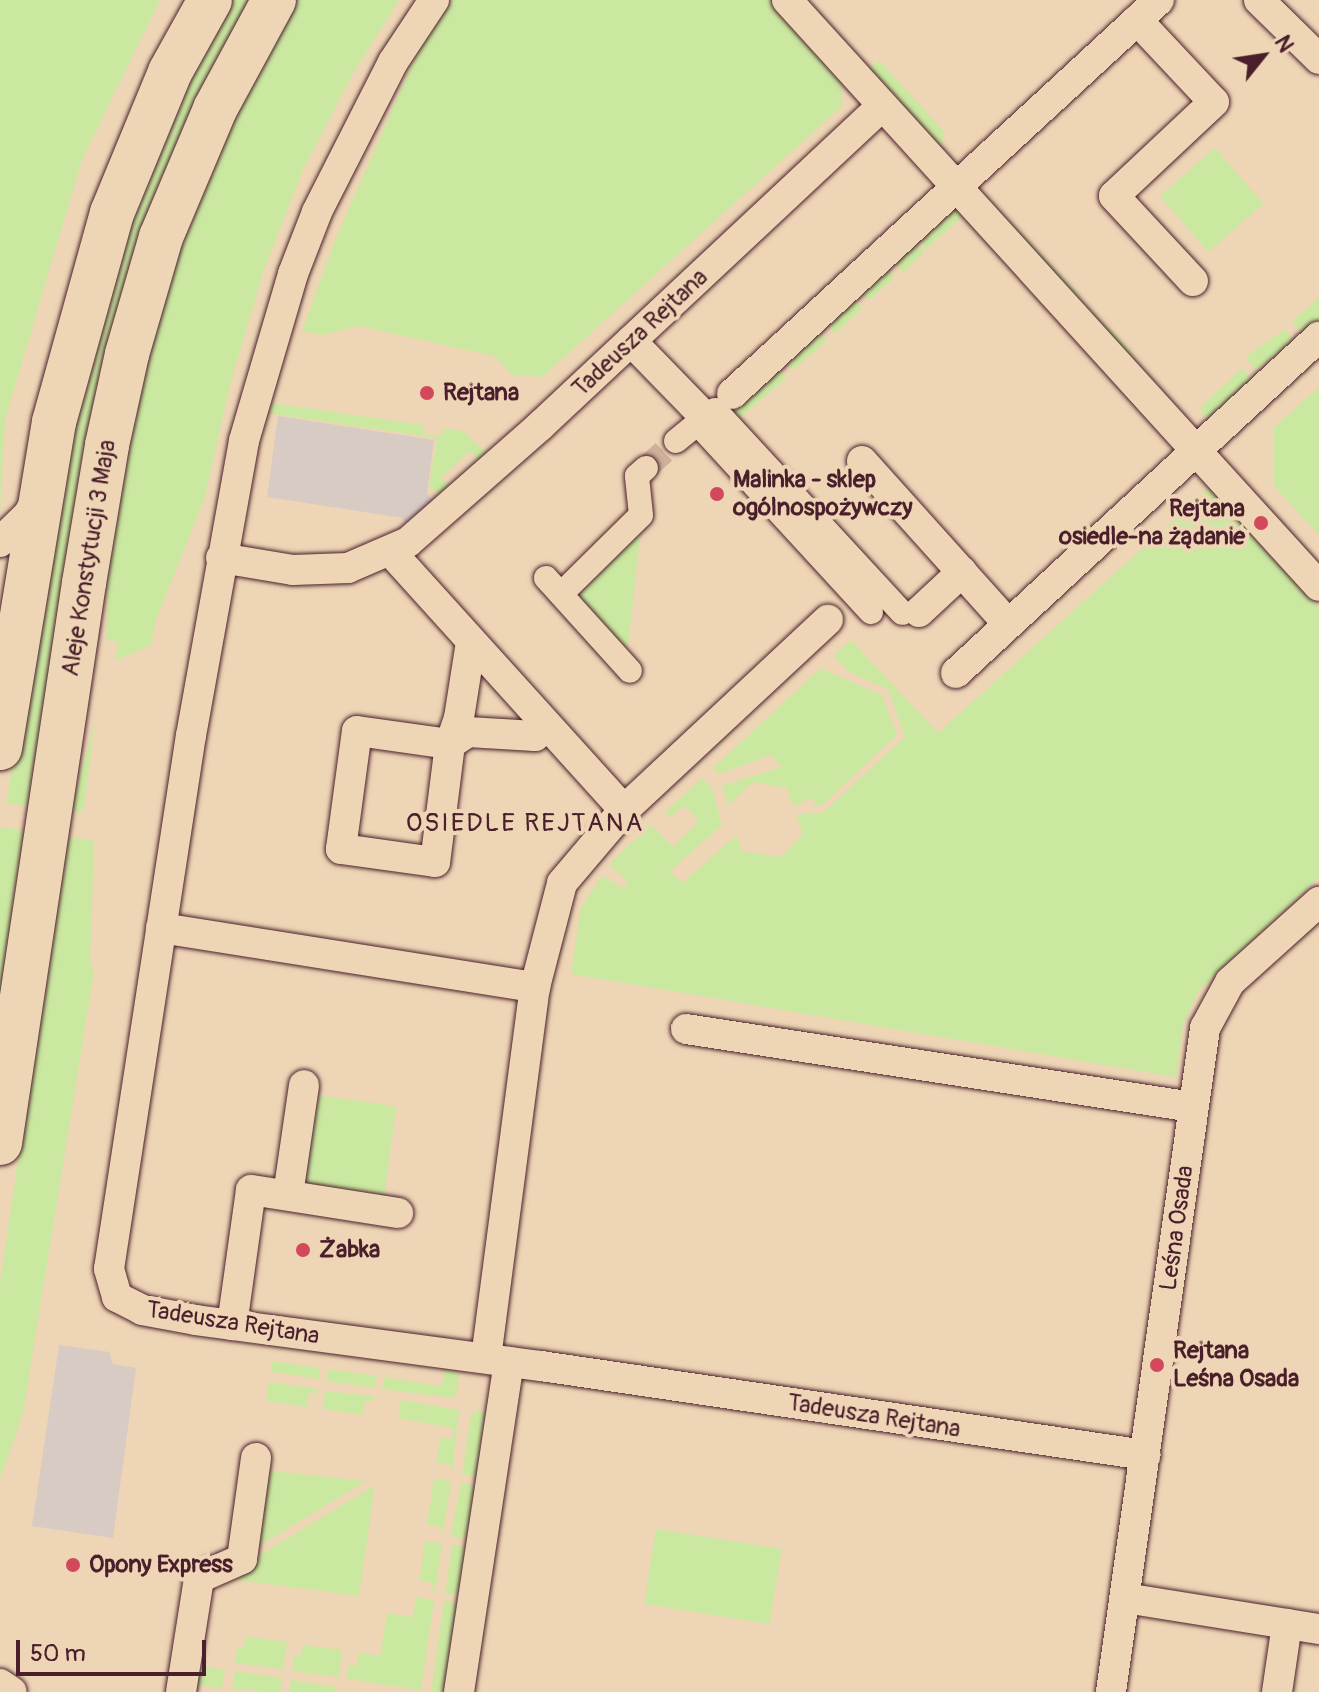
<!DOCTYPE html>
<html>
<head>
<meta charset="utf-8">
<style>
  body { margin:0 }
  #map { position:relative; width:1319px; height:1692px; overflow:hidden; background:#eed5b6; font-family:Pangolin,sans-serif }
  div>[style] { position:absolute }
  .built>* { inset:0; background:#d8cbc4 }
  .green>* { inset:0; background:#cae8a0; transform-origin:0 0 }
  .pedestrian-tunnel>* { height:24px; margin-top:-12px; transform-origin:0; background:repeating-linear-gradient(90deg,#cdb19a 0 24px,transparent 0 36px) }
  .roads { filter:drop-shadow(0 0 2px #4a1f2b) drop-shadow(0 0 2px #4a1f2b) }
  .pedestrian>* { height:24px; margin:-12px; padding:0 12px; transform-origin:12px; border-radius:12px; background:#eed5b6 }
  .minor>* { height:30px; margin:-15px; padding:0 15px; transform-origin:15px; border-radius:15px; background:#eed5b6 }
  .secondary>* { height:44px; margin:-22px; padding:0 22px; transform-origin:22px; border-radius:22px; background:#eed5b6 }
  .dots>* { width:22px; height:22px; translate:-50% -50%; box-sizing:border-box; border:4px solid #eed5b6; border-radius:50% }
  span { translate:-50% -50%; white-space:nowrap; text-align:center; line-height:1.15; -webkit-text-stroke:8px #eed5b6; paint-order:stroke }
  .street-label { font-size:24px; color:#4a1f2b }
  .poi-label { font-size:24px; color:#4a1f2b; font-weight:700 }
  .left { translate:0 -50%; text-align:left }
  .right { translate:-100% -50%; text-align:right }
  .neighbourhood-label { font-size:26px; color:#4a1f2b; letter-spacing:2px }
  .north { position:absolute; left:1223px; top:16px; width:80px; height:80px; -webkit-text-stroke:6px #eed5b6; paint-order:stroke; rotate:60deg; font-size:22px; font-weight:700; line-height:32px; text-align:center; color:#4a1f2b }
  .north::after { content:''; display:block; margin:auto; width:28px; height:36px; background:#4a1f2b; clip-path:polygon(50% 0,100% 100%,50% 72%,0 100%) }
  .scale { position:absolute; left:16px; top:1640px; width:190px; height:36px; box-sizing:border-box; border:4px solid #4a1f2b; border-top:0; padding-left:10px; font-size:24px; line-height:28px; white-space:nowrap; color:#4a1f2b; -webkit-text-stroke:6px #eed5b6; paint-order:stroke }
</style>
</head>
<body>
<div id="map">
  <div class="built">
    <i style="clip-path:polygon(278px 416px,434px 440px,427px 493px,436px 506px,406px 530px,403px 518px,267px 497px)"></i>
    <i style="clip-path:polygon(59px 1345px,109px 1352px,113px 1364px,136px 1368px,113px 1538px,32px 1526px)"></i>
  </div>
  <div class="green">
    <i style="clip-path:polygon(0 0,160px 0,82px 160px,5px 420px,0 512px)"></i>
    <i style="clip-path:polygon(229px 0,249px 0,199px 93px,31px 806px,6px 803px,70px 429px,128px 221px,187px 84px)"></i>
    <i style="clip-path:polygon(298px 0,399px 0,352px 75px,303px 170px,263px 272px,230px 385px,204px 500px,156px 620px,151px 645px,115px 661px,118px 642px,106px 640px,109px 554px,145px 361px,182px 244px,233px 120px)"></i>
    <i style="clip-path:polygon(453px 0,776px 0,841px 72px,842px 106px,542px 377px,513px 375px,494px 356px,358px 326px,323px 335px,302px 331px,334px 243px,419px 48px)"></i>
    <i style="clip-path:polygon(879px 60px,943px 130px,942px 149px,866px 72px)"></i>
    <i style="left:1215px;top:148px;width:74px;height:73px;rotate:49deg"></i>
    <i style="left:951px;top:202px;width:18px;height:50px;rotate:47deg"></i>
    <i style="clip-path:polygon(993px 202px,1082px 297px,1077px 303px,989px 206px)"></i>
    <i style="left:912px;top:239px;width:18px;height:29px;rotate:47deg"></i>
    <i style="left:883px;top:264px;width:18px;height:35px;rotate:49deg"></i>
    <i style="left:850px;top:295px;width:18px;height:37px;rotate:47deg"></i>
    <i style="clip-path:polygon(1319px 297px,1319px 319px,1303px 334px,1292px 322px)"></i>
    <i style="clip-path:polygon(1087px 305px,1134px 354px,1130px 359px,1084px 308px)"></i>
    <i style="left:815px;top:327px;width:18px;height:45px;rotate:49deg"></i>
    <i style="left:1285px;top:329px;width:16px;height:48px;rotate:55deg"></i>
    <i style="clip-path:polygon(774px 365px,787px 378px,736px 421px,729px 411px,730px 406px)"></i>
    <i style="clip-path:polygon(1242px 368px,1253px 379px,1206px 420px,1200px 408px)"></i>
    <i style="clip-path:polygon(1319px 387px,1319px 535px,1274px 486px,1274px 428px)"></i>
    <i style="clip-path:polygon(272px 403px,424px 425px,423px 433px,441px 436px,443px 428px,463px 431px,489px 456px,482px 463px,470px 451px,441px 478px,453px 491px,439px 493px,429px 487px,437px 438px,266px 413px)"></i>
    <i style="clip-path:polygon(1210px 487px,1319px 609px,1319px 878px,1199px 990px,1183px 1025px,1176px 1077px,571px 974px,581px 907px,602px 876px,624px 889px,627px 880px,609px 864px,651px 825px,673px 847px,699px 821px,684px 806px,671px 817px,665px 812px,702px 778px,712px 788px,722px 825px,670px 871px,682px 883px,737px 835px,741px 851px,780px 857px,803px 834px,796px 815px,824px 812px,905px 737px,888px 689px,849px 672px,834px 656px,851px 640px,938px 733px)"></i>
    <i style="clip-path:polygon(641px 528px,627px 654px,578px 598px,582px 584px)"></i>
    <i style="clip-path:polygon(821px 668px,882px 695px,897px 735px,821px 806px,812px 806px,816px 803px,811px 798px,793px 807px,787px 788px,753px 782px,728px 805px,722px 786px,782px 767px,771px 755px,719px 774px,713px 768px)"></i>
    <i style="clip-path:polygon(95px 720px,84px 808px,80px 813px,71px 811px)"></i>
    <i style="clip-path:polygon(1px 826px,26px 831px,0 1006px,0 831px)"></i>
    <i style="clip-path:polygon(65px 837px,92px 840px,94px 845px,90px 961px,94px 972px,23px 1413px,0 1479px,0 1283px)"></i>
    <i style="clip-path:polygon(315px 1095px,396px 1106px,383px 1206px,313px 1194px,304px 1182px)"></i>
    <i style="left:272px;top:1361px;width:49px;height:11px;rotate:8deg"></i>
    <i style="left:328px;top:1369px;width:49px;height:12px;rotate:8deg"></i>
    <i style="clip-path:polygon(445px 1369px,459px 1374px,457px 1393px,452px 1398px,382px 1389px,384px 1377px,442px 1386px)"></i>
    <i style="clip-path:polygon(269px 1382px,317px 1389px,317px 1393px,309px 1392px,307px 1407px,266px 1401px)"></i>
    <i style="clip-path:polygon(325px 1391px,373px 1396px,373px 1401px,365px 1400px,363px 1415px,323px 1409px)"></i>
    <i style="clip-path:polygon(401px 1400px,459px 1410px,452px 1473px,451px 1465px,436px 1463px,440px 1438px,452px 1439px,454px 1428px,398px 1418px)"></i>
    <i style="clip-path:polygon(476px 1410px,486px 1412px,487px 1415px,478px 1477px,462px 1474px,471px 1415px)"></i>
    <i style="clip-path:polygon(263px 1470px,366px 1481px,249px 1552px)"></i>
    <i style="clip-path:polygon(434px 1479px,451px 1481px,443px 1535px,441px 1527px,427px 1525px)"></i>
    <i style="left:461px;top:1483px;width:15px;height:54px;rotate:11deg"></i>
    <i style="clip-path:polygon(375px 1485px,359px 1596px,230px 1579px,250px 1561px)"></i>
    <i style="left:656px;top:1529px;width:127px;height:76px;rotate:9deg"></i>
    <i style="clip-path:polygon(425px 1541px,442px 1543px,435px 1592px,432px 1591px,433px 1583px,419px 1581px)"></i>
    <i style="left:452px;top:1545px;width:15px;height:49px;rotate:8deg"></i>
    <i style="clip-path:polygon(416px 1597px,434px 1600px,421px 1690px,347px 1679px,349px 1664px,357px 1665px,359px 1652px,380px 1656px,387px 1613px,413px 1617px)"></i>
    <i style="left:444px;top:1601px;width:15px;height:92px;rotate:8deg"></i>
    <i style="clip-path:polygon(246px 1636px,287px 1642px,283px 1669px,235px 1663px,237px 1648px,244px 1648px)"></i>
    <i style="clip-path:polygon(303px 1645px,342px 1650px,339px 1677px,292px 1671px,294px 1656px,301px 1656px)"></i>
    <i style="clip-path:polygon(192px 1665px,225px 1670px,222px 1688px,199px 1685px,198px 1692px,188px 1692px)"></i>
    <i style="clip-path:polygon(235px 1671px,282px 1678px,280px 1692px,232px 1689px)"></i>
    <i style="clip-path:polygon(291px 1680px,337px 1687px,336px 1692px,289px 1692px)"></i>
  </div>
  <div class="pedestrian-tunnel">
    <i style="left:646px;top:468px;width:40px;rotate:-42deg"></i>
  </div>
  <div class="roads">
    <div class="pedestrian">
      <i style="left:715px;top:410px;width:276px;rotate:47.3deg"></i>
      <i style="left:697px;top:423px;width:257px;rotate:47.4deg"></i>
      <i style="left:676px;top:441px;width:41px;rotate:-39.1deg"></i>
      <i style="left:546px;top:578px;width:125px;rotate:47.9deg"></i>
      <i style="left:561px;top:594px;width:112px;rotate:-44.6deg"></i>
      <i style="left:641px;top:515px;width:39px;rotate:-96deg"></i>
      <i style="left:637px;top:476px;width:12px;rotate:-42deg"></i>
    </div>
    <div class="minor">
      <i style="left:434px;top:0;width:74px;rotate:123.5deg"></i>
      <i style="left:393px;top:62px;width:168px;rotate:116.9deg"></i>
      <i style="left:317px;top:212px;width:66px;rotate:111.2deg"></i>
      <i style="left:293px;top:274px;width:174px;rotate:106.4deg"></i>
      <i style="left:244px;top:441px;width:299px;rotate:100.2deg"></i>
      <i style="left:191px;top:735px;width:540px;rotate:98.73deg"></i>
      <i style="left:109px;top:1269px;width:29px;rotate:74deg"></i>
      <i style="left:117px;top:1297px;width:28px;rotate:27deg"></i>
      <i style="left:142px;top:1310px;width:55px;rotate:10.5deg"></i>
      <i style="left:196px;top:1320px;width:348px;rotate:7.6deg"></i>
      <i style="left:541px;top:1366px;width:611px;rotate:8.38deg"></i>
      <i style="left:787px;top:0;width:791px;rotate:47.77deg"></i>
      <i style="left:1259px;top:0;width:84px;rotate:44.5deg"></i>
      <i style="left:1137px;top:20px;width:112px;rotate:46.8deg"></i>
      <i style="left:1214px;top:102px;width:137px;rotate:136.8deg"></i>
      <i style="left:1114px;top:196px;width:116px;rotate:47.1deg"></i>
      <i style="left:631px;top:341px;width:106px;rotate:45.8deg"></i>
      <i style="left:732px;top:394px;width:581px;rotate:-42.7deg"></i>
      <i style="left:862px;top:461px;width:219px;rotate:48.1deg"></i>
      <i style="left:0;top:542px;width:39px;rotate:-44deg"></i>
      <i style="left:28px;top:515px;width:21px;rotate:-61deg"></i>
      <i style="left:391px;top:552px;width:348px;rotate:47.9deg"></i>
      <i style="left:221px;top:558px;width:73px;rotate:9.5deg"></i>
      <i style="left:293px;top:570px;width:55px;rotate:-2.1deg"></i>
      <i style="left:348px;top:568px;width:65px;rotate:-23.4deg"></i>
      <i style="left:408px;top:542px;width:176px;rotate:-41.3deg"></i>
      <i style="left:540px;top:426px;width:468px;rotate:-43.1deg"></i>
      <i style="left:919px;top:612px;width:59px;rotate:-42.9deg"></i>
      <i style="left:471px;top:642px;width:77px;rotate:99deg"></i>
      <i style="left:459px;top:718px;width:28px;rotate:109deg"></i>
      <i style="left:450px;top:744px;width:119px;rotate:97.2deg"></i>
      <i style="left:435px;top:862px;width:95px;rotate:-172.1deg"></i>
      <i style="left:341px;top:849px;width:119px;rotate:-82.3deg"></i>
      <i style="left:357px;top:731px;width:94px;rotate:8deg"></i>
      <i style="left:450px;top:744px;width:22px;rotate:-34deg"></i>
      <i style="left:468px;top:732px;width:67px;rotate:3.4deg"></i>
      <i style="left:535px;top:736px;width:16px;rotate:-50deg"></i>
      <i style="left:956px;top:673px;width:495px;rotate:-42.8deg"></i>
      <i style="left:161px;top:928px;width:379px;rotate:9deg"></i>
      <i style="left:686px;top:1029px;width:513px;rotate:8.75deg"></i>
      <i style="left:288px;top:1195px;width:111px;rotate:-81.7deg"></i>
      <i style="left:232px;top:1325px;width:136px;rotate:-82deg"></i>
      <i style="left:251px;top:1190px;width:149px;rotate:8.9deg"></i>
      <i style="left:486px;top:1358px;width:374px;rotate:-82.5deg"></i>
      <i style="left:535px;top:987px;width:107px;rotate:-75.4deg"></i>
      <i style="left:562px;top:883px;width:96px;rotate:-49.7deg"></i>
      <i style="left:624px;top:810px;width:279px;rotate:-43deg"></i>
      <i style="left:1125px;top:1598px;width:196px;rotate:9.1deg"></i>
      <i style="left:0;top:1684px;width:14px;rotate:34deg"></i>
      <i style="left:181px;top:1692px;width:115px;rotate:-81deg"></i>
      <i style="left:199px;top:1578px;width:47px;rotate:-23.8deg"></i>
      <i style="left:242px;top:1559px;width:102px;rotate:-82.1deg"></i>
      <i style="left:459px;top:1692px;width:334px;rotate:-81.4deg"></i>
      <i style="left:1111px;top:1692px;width:671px;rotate:-81.94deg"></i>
      <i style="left:1205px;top:1028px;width:52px;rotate:-61.5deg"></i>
      <i style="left:1230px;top:982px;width:120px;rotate:-42deg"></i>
      <i style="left:1277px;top:1692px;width:69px;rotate:-81.6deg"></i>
    </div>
    <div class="secondary">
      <i style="left:0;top:748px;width:330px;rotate:-80.6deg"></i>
      <i style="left:54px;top:422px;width:217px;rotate:-74.5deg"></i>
      <i style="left:112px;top:213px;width:152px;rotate:-67.6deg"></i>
      <i style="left:170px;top:72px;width:82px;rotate:-60.9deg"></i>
      <i style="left:0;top:1143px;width:566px;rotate:-81.47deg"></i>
      <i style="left:84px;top:583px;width:140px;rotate:-80.5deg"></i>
      <i style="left:107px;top:445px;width:93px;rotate:-77.6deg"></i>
      <i style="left:127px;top:354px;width:122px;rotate:-73.8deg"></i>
      <i style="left:161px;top:237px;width:139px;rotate:-67.1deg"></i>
      <i style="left:215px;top:109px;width:124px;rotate:-61.6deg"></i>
    </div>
  </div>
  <div class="dots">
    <i style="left:427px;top:393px;background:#d1495b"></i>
    <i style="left:717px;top:494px;background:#d1495b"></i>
    <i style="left:1261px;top:523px;background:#d1495b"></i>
    <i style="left:303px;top:1250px;background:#d1495b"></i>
    <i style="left:1157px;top:1365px;background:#d1495b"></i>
    <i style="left:73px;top:1565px;background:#d1495b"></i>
  </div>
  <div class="street-label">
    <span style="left:640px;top:333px;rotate:-43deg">Tadeusza Rejtana</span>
    <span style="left:89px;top:558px;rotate:-81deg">Aleje Konstytucji 3 Maja</span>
    <span style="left:1177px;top:1228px;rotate:-82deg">Leśna Osada</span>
    <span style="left:233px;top:1323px;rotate:9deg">Tadeusza Rejtana</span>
    <span style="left:874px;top:1416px;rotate:9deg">Tadeusza Rejtana</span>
  </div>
  <div class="poi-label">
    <span class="left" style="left:443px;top:393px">Rejtana</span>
    <span class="left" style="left:733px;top:494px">Malinka - sklep<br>ogólnospożywczy</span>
    <span class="right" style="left:1245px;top:523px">Rejtana<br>osiedle-na żądanie</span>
    <span class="left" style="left:319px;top:1250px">Żabka</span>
    <span class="left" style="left:1173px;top:1365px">Rejtana<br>Leśna Osada</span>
    <span class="left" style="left:89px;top:1565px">Opony Express</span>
  </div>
  <div class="neighbourhood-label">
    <span style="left:525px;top:824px">OSIEDLE REJTANA</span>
  </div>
  <div class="north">N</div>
  <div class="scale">50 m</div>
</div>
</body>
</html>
